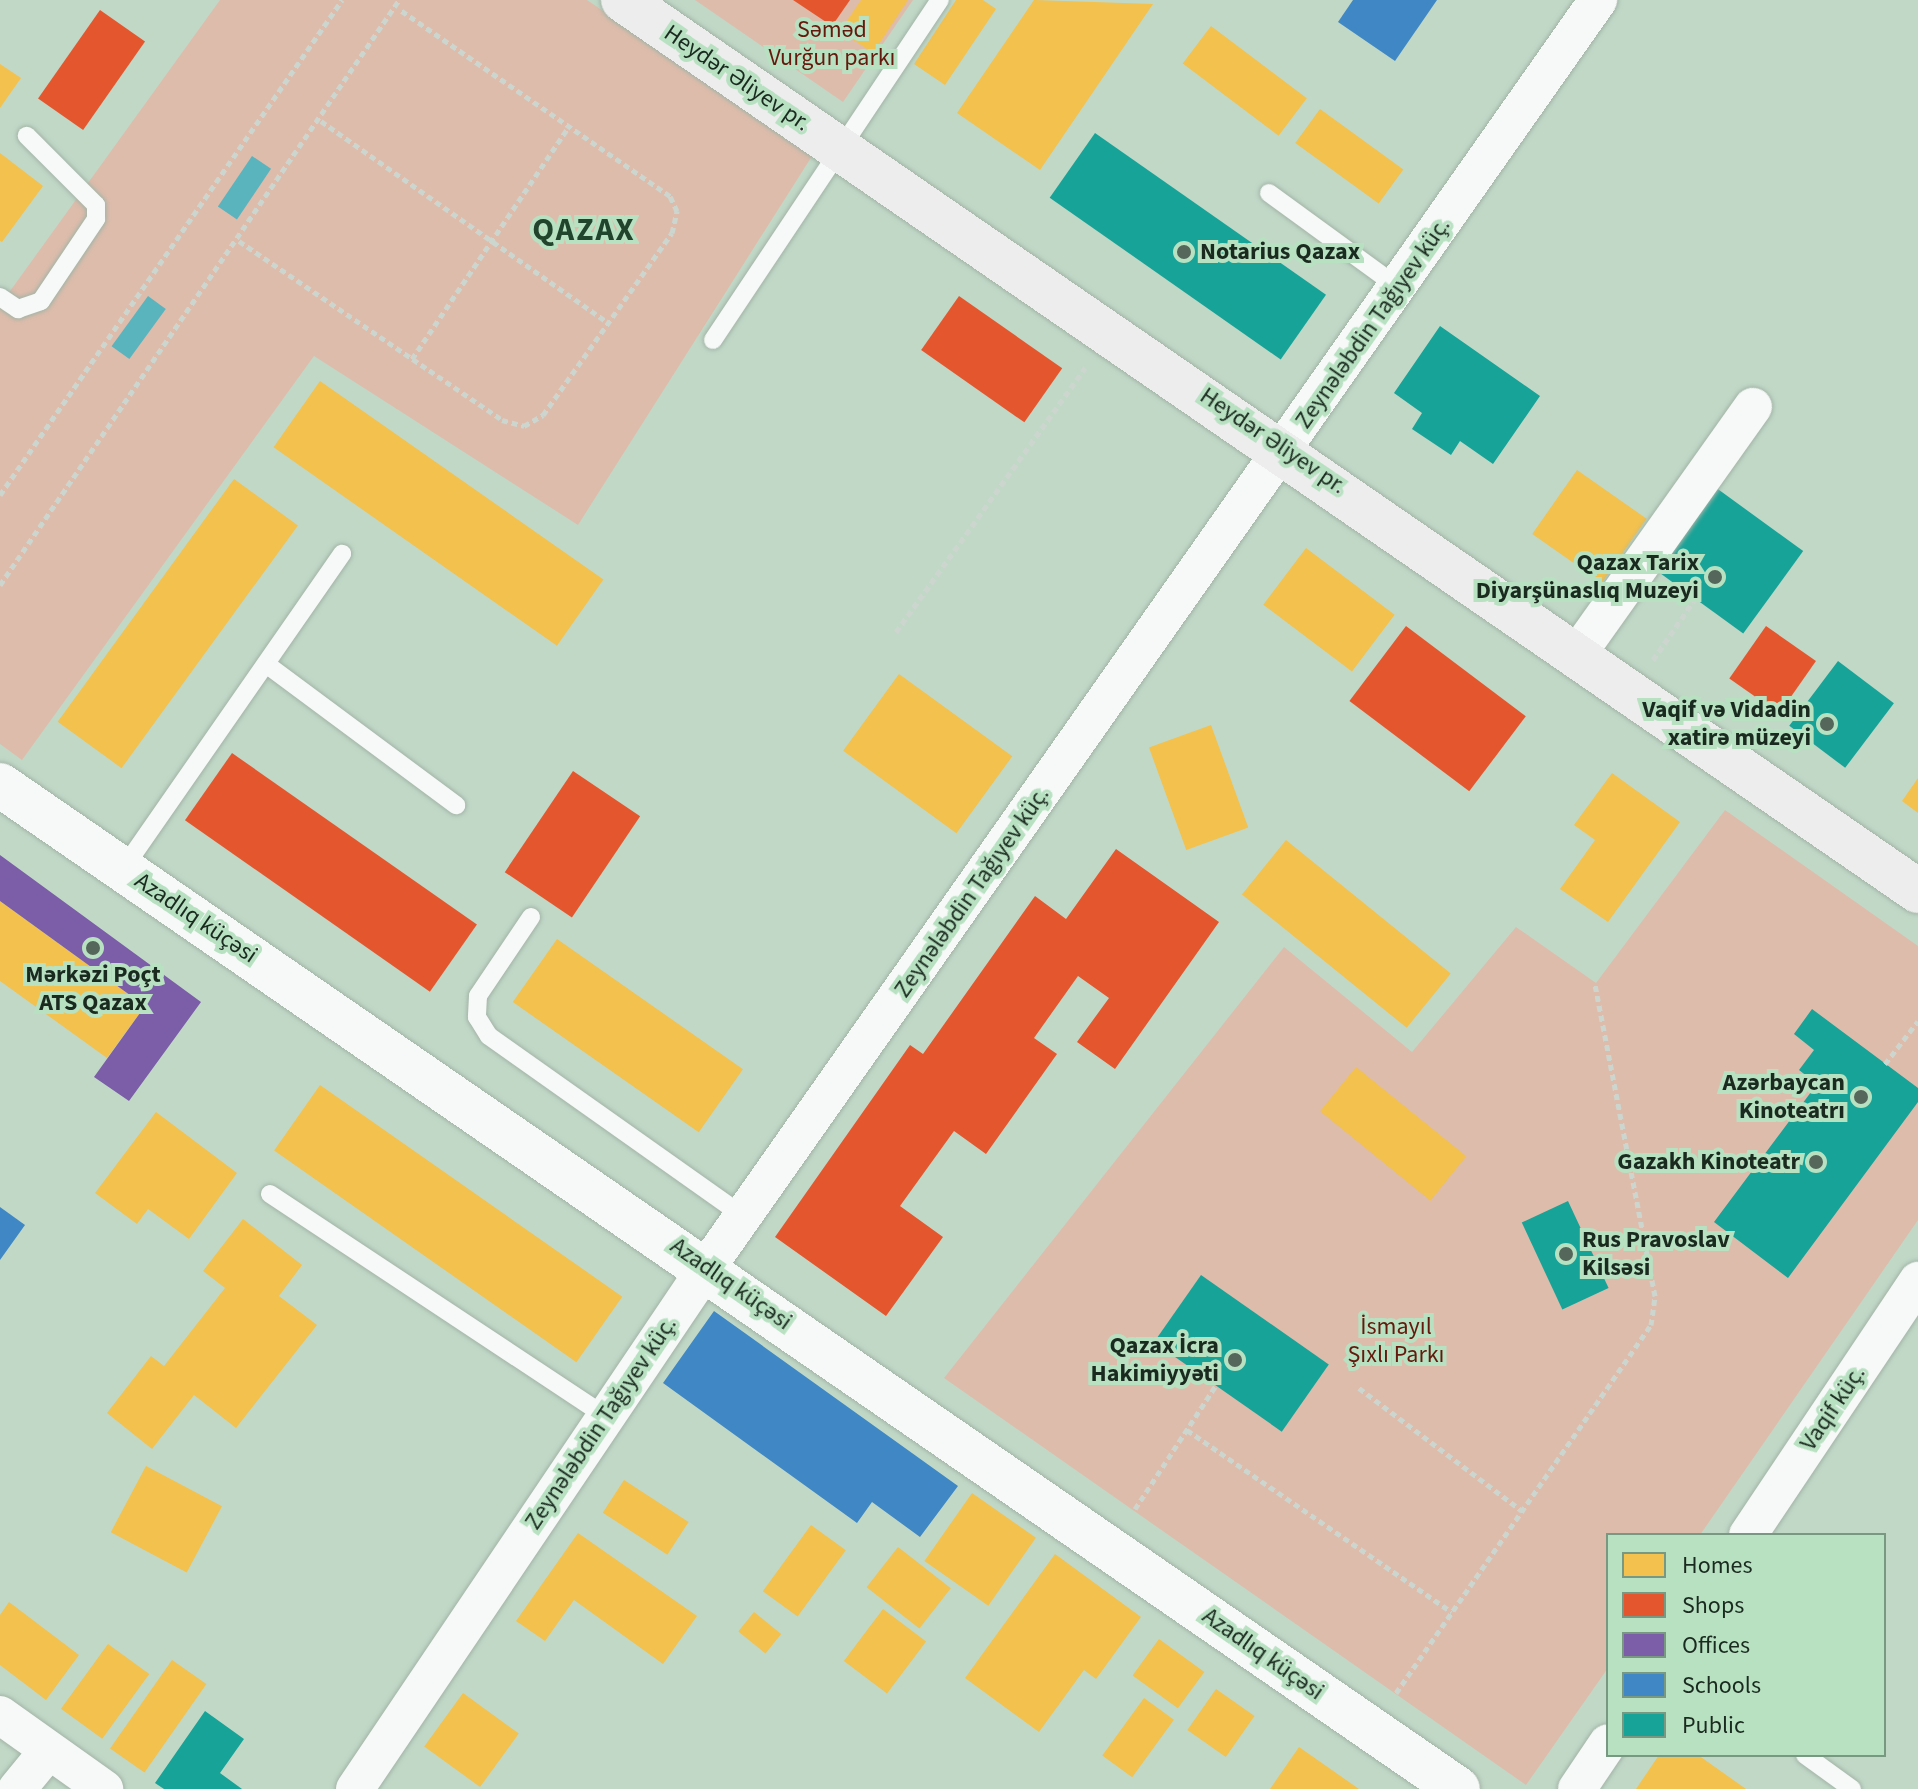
<!DOCTYPE html>
<html>
<head>
<meta charset="utf-8">
<style>
  body { margin:0 }
  #map { position:relative; width:1918px; height:1789px; overflow:hidden; background:#c1d8c7; font-family:"Source Sans 3",sans-serif }
  div>[style] { position:absolute }
  .green>* { inset:0; background:#debcab }
  .water>* { inset:0; background:#59b4be; transform-origin:0 0 }
  .homes>* { inset:0; background:#f2c14e; transform-origin:0 0 }
  .shops>* { inset:0; background:#e4572e; transform-origin:0 0 }
  .offices>* { inset:0; background:#7b5ea7 }
  .schools>* { inset:0; background:#3f88c5 }
  .public>* { inset:0; background:#17a398; transform-origin:0 0 }
  .path>* { height:5px; margin-top:-2.5px; transform-origin:0; background:repeating-linear-gradient(90deg,#cdd5cf 0 6px,transparent 0 10px) }
  .roads { filter:drop-shadow(0 0 2px #a3b4a7) drop-shadow(0 0 2px #a3b4a7) }
  .service>* { height:18px; margin:-9px; padding:0 9px; transform-origin:9px; border-radius:9px; background:#f6f9f7 }
  .minor>* { height:38px; margin:-19px; padding:0 19px; transform-origin:19px; border-radius:19px; background:#f6f9f7 }
  .tertiary>* { height:44px; margin:-22px; padding:0 22px; transform-origin:22px; border-radius:22px; background:#f6f9f7 }
  .secondary>* { height:44px; margin:-22px; padding:0 22px; transform-origin:22px; border-radius:22px; background:#ecedec }
  .dots>* { width:22px; height:22px; translate:-50% -50%; box-sizing:border-box; border:4px solid #b8e1c2; border-radius:50% }
  span { translate:-50% -50%; white-space:nowrap; text-align:center; line-height:1.15; -webkit-text-stroke:8px #b8e1c2; paint-order:stroke }
  .park-label { font-size:24px; color:#63190b }
  .street-label { font-size:24px; color:#1b2a1f }
  .poi-label { font-size:24px; color:#1b2a1f; font-weight:700 }
  .left { translate:0 -50%; text-align:left }
  .right { translate:-100% -50%; text-align:right }
  .district-label { font-size:32px; color:#21452c; font-weight:700; letter-spacing:2px }
  .legend { position:absolute; left:1606px; top:1533px; width:280px; height:224px; box-sizing:border-box; background:#b8e1c2; border:2px solid #799881; margin:0; padding:10px 14px; list-style:none; font-size:24px; color:#1b2a1f }
  .legend li { display:flex; align-items:center; gap:16px; height:40px }
  .legend b { width:40px; border:2px solid #799881 }
</style>
</head>
<body>
<div id="map">
  <div class="green">
    <i style="clip-path:polygon(220px 0,587px 0,814px 153px,578px 525px,314px 356px,22px 760px,0 744px,0 305px)"></i>
    <i style="clip-path:polygon(695px 0,913px 0,843px 102px)"></i>
    <i style="clip-path:polygon(1725px 810px,1918px 946px,1918px 1220px,1700px 1535px,1608px 1535px,1608px 1668px,1526px 1785px,944px 1378px,1284px 947px,1412px 1052px,1516px 927px,1596px 983px)"></i>
  </div>
  <div class="water">
    <i style="left:252px;top:156px;width:23px;height:61px;rotate:34deg"></i>
    <i style="left:148px;top:296px;width:22px;height:62px;rotate:36deg"></i>
  </div>
  <div class="homes">
    <i style="clip-path:polygon(861px 0,908px 0,873px 53px,840px 31px)"></i>
    <i style="clip-path:polygon(956px 0,983px 0,996px 9px,945px 85px,914px 64px)"></i>
    <i style="clip-path:polygon(1034px 0,1153px 4px,1040px 170px,957px 113px)"></i>
    <i style="left:1211px;top:26px;width:120px;height:47px;rotate:37deg"></i>
    <i style="clip-path:polygon(0 64px,21px 78px,0 108px)"></i>
    <i style="left:1320px;top:109px;width:103px;height:42px;rotate:36deg"></i>
    <i style="clip-path:polygon(0 153px,43px 186px,2px 242px,0 241px)"></i>
    <i style="left:320px;top:381px;width:346px;height:81px;rotate:35deg"></i>
    <i style="left:1577px;top:470px;width:85px;height:78px;rotate:35deg"></i>
    <i style="left:234px;top:479px;width:79px;height:300px;rotate:36deg"></i>
    <i style="left:1306px;top:548px;width:111px;height:71px;rotate:37deg"></i>
    <i style="left:899px;top:674px;width:140px;height:95px;rotate:36deg"></i>
    <i style="left:1211px;top:725px;width:109px;height:66px;rotate:70deg"></i>
    <i style="clip-path:polygon(1612px 773px,1680px 822px,1608px 922px,1560px 889px,1595px 840px,1574px 825px)"></i>
    <i style="clip-path:polygon(1918px 778px,1918px 813px,1902px 801px)"></i>
    <i style="left:1286px;top:840px;width:212px;height:70px;rotate:39deg"></i>
    <i style="clip-path:polygon(0 901px,145px 1006px,107px 1058px,0 981px)"></i>
    <i style="left:557px;top:939px;width:227px;height:77px;rotate:35deg"></i>
    <i style="left:1356px;top:1067px;width:142px;height:57px;rotate:39deg"></i>
    <i style="left:320px;top:1085px;width:369px;height:80px;rotate:35deg"></i>
    <i style="clip-path:polygon(156px 1112px,237px 1173px,189px 1239px,148px 1209px,137px 1224px,95px 1193px)"></i>
    <i style="clip-path:polygon(243px 1219px,302px 1265px,279px 1296px,317px 1325px,236px 1428px,194px 1395px,152px 1449px,107px 1413px,151px 1356px,164px 1366px,225px 1288px,203px 1271px)"></i>
    <i style="left:146px;top:1466px;width:86px;height:75px;rotate:28deg"></i>
    <i style="left:624px;top:1480px;width:77px;height:39px;rotate:33deg"></i>
    <i style="left:972px;top:1493px;width:78px;height:83px;rotate:35deg"></i>
    <i style="left:811px;top:1525px;width:43px;height:82px;rotate:36deg"></i>
    <i style="clip-path:polygon(578px 1533px,697px 1616px,663px 1664px,574px 1600px,545px 1641px,516px 1621px)"></i>
    <i style="left:898px;top:1547px;width:67px;height:51px;rotate:38deg"></i>
    <i style="clip-path:polygon(1055px 1554px,1141px 1617px,1096px 1679px,1084px 1670px,1039px 1732px,965px 1678px)"></i>
    <i style="clip-path:polygon(9px 1602px,79px 1655px,46px 1700px,0 1665px,0 1615px)"></i>
    <i style="left:883px;top:1609px;width:54px;height:65px;rotate:37deg"></i>
    <i style="left:754px;top:1612px;width:35px;height:25px;rotate:39deg"></i>
    <i style="left:1159px;top:1639px;width:56px;height:45px;rotate:36deg"></i>
    <i style="left:108px;top:1644px;width:51px;height:80px;rotate:36deg"></i>
    <i style="left:172px;top:1660px;width:42px;height:108px;rotate:35deg"></i>
    <i style="left:1216px;top:1689px;width:47px;height:50px;rotate:35deg"></i>
    <i style="left:463px;top:1693px;width:69px;height:66px;rotate:36deg"></i>
    <i style="left:1144px;top:1698px;width:37px;height:71px;rotate:36deg"></i>
    <i style="clip-path:polygon(1299px 1747px,1359px 1789px,1270px 1789px)"></i>
    <i style="clip-path:polygon(1659px 1755px,1698px 1755px,1746px 1789px,1636px 1789px)"></i>
  </div>
  <div class="shops">
    <i style="clip-path:polygon(793px 0,850px 0,832px 26px)"></i>
    <i style="left:100px;top:10px;width:55px;height:108px;rotate:35deg"></i>
    <i style="left:959px;top:296px;width:126px;height:66px;rotate:35deg"></i>
    <i style="left:1406px;top:626px;width:150px;height:94px;rotate:37deg"></i>
    <i style="left:1766px;top:626px;width:61px;height:64px;rotate:35deg"></i>
    <i style="left:232px;top:753px;width:299px;height:82px;rotate:35deg"></i>
    <i style="left:573px;top:771px;width:81px;height:122px;rotate:34deg"></i>
    <i style="clip-path:polygon(1116px 849px,1219px 922px,1115px 1069px,1077px 1042px,1109px 998px,1078px 976px,1034px 1038px,1057px 1054px,986px 1154px,954px 1131px,900px 1206px,943px 1237px,886px 1316px,775px 1237px,910px 1045px,923px 1054px,1035px 896px,1066px 919px)"></i>
  </div>
  <div class="offices">
    <i style="clip-path:polygon(0 855px,201px 1002px,129px 1101px,94px 1077px,145px 1006px,0 901px)"></i>
  </div>
  <div class="schools">
    <i style="clip-path:polygon(1353px 0,1437px 0,1395px 61px,1338px 22px)"></i>
    <i style="clip-path:polygon(0 1207px,25px 1225px,0 1260px)"></i>
    <i style="clip-path:polygon(714px 1311px,958px 1486px,920px 1537px,872px 1502px,857px 1523px,663px 1383px)"></i>
  </div>
  <div class="public">
    <i style="left:1095px;top:133px;width:282px;height:79px;rotate:35deg"></i>
    <i style="clip-path:polygon(1440px 326px,1540px 396px,1493px 464px,1460px 441px,1451px 455px,1412px 429px,1422px 413px,1394px 393px)"></i>
    <i style="left:1715px;top:487px;width:109px;height:102px;rotate:36deg"></i>
    <i style="left:1838px;top:661px;width:70px;height:81px;rotate:37deg"></i>
    <i style="clip-path:polygon(1812px 1009px,1918px 1088px,1918px 1102px,1788px 1278px,1714px 1222px,1817px 1084px,1799px 1070px,1814px 1050px,1794px 1034px)"></i>
    <i style="left:1568px;top:1201px;width:96px;height:51px;rotate:65deg"></i>
    <i style="left:1201px;top:1275px;width:156px;height:82px;rotate:35deg"></i>
    <i style="clip-path:polygon(205px 1711px,244px 1739px,220px 1773px,242px 1789px,164px 1789px,155px 1783px)"></i>
  </div>
  <div class="path">
    <i style="left:321px;top:121px;width:351px;rotate:35.1deg"></i>
    <i style="left:239px;top:241px;width:318px;rotate:34.2deg"></i>
    <i style="left:502px;top:420px;width:23px;rotate:15deg"></i>
    <i style="left:524px;top:426px;width:22px;rotate:-30deg"></i>
    <i style="left:543px;top:415px;width:223px;rotate:-54.7deg"></i>
    <i style="left:672px;top:233px;width:23px;rotate:-77deg"></i>
    <i style="left:677px;top:211px;width:17px;rotate:-115deg"></i>
    <i style="left:670px;top:196px;width:329px;rotate:-145.4deg"></i>
    <i style="left:412px;top:359px;width:281px;rotate:-56deg"></i>
    <i style="left:0;top:495px;width:602px;rotate:-55.36deg"></i>
    <i style="left:0;top:585px;width:708px;rotate:-55.7deg"></i>
    <i style="left:896px;top:632px;width:325px;rotate:-54.4deg"></i>
    <i style="left:1653px;top:660px;width:74px;rotate:-55.5deg"></i>
    <i style="left:1885px;top:1064px;width:54px;rotate:-52.5deg"></i>
    <i style="left:1359px;top:1388px;width:204px;rotate:37deg"></i>
    <i style="left:1187px;top:1430px;width:321px;rotate:34.5deg"></i>
    <i style="left:1135px;top:1509px;width:148px;rotate:-56.8deg"></i>
    <i style="left:1396px;top:1693px;width:448px;rotate:-55.3deg"></i>
    <i style="left:1651px;top:1325px;width:29px;rotate:-82deg"></i>
    <i style="left:1655px;top:1296px;width:319px;rotate:-100.9deg"></i>
  </div>
  <div class="roads">
    <div class="service">
      <i style="left:1269px;top:193px;width:160px;rotate:36.1deg"></i>
      <i style="left:0;top:297px;width:22px;rotate:34deg"></i>
      <i style="left:18px;top:309px;width:24px;rotate:-19deg"></i>
      <i style="left:41px;top:301px;width:99px;rotate:-56.1deg"></i>
      <i style="left:96px;top:219px;width:14px;rotate:-90deg"></i>
      <i style="left:96px;top:205px;width:98px;rotate:-135deg"></i>
      <i style="left:713px;top:340px;width:409px;rotate:-56.3deg"></i>
      <i style="left:266px;top:664px;width:237px;rotate:36.6deg"></i>
      <i style="left:123px;top:869px;width:384px;rotate:-55.2deg"></i>
      <i style="left:531px;top:917px;width:95px;rotate:123.9deg"></i>
      <i style="left:478px;top:996px;width:21px;rotate:93deg"></i>
      <i style="left:477px;top:1017px;width:22px;rotate:58deg"></i>
      <i style="left:489px;top:1036px;width:311px;rotate:35.3deg"></i>
      <i style="left:270px;top:1194px;width:403px;rotate:33.5deg"></i>
      <i style="left:1805px;top:1755px;width:58px;rotate:35.9deg"></i>
    </div>
    <div class="minor">
      <i style="left:1578px;top:653px;width:302px;rotate:-54.6deg"></i>
      <i style="left:1748px;top:1535px;width:306px;rotate:-56.2deg"></i>
      <i style="left:0;top:1715px;width:128px;rotate:35.4deg"></i>
      <i style="left:17px;top:1789px;width:50px;rotate:-50.6deg"></i>
      <i style="left:355px;top:1789px;width:630px;rotate:-56.01deg"></i>
      <i style="left:707px;top:1267px;width:1549px;rotate:-54.88deg"></i>
      <i style="left:1577px;top:1789px;width:55px;rotate:-56deg"></i>
    </div>
    <div class="tertiary">
      <i style="left:0;top:785px;width:1770px;rotate:34.55deg"></i>
    </div>
    <div class="secondary">
      <i style="left:623px;top:0;width:1572px;rotate:34.53deg"></i>
    </div>
  </div>
  <div class="dots">
    <i style="left:1184px;top:252px;background:#55675a"></i>
    <i style="left:1715px;top:577px;background:#55675a"></i>
    <i style="left:1827px;top:724px;background:#55675a"></i>
    <i style="left:93px;top:948px;background:#55675a"></i>
    <i style="left:1861px;top:1097px;background:#55675a"></i>
    <i style="left:1816px;top:1162px;background:#55675a"></i>
    <i style="left:1566px;top:1254px;background:#55675a"></i>
    <i style="left:1235px;top:1360px;background:#55675a"></i>
  </div>
  <div class="park-label">
    <span style="left:832px;top:44px">Səməd<br>Vurğun parkı</span>
    <span style="left:1396px;top:1341px">İsmayıl<br>Şıxlı Parkı</span>
  </div>
  <div class="street-label">
    <span style="left:737px;top:78px;rotate:34deg">Heydər Əliyev pr.</span>
    <span style="left:1373px;top:323px;rotate:-55deg">Zeynələbdin Tağıyev küç.</span>
    <span style="left:1273px;top:441px;rotate:34deg">Heydər Əliyev pr.</span>
    <span style="left:972px;top:892px;rotate:-55deg">Zeynələbdin Tağıyev küç.</span>
    <span style="left:196px;top:918px;rotate:34deg">Azadlıq küçəsi</span>
    <span style="left:731px;top:1284px;rotate:35deg">Azadlıq küçəsi</span>
    <span style="left:1833px;top:1408px;rotate:-56deg">Vaqif küç.</span>
    <span style="left:601px;top:1423px;rotate:-56deg">Zeynələbdin Tağıyev küç.</span>
    <span style="left:1263px;top:1654px;rotate:35deg">Azadlıq küçəsi</span>
  </div>
  <div class="poi-label">
    <span class="left" style="left:1200px;top:252px">Notarius Qazax</span>
    <span class="right" style="left:1699px;top:577px">Qazax Tarix<br>Diyarşünaslıq Muzeyi</span>
    <span class="right" style="left:1811px;top:724px">Vaqif və Vidadin<br>xatirə müzeyi</span>
    <span style="left:93px;top:989px">Mərkəzi Poçt<br>ATS Qazax</span>
    <span class="right" style="left:1845px;top:1097px">Azərbaycan<br>Kinoteatrı</span>
    <span class="right" style="left:1800px;top:1162px">Gazakh Kinoteatr</span>
    <span class="left" style="left:1582px;top:1254px">Rus Pravoslav<br>Kilsəsi</span>
    <span class="right" style="left:1219px;top:1360px">Qazax İcra<br>Hakimiyyəti</span>
  </div>
  <div class="district-label">
    <span style="left:584px;top:230px">QAZAX</span>
  </div>
  <ul class="legend">
  <li><b style="height:22px;background:#f2c14e"></b>Homes</li>
  <li><b style="height:22px;background:#e4572e"></b>Shops</li>
  <li><b style="height:22px;background:#7b5ea7"></b>Offices</li>
  <li><b style="height:22px;background:#3f88c5"></b>Schools</li>
  <li><b style="height:22px;background:#17a398"></b>Public</li>
  </ul>
</div>
</body>
</html>
